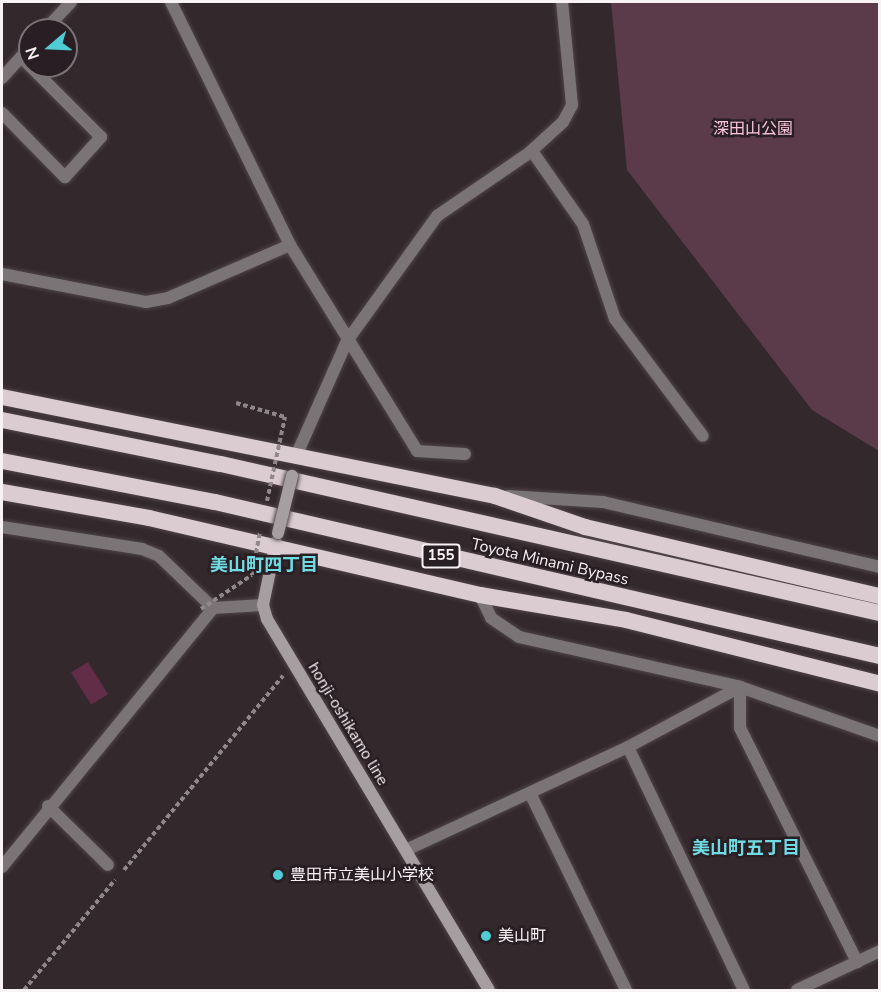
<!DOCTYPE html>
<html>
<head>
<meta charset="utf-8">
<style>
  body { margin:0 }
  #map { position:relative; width:881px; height:992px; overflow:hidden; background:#33282c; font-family:"Nunito Sans","Noto Sans JP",sans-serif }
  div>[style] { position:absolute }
  .green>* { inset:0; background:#5b3a49 }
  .building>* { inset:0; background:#622d46; transform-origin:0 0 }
  .path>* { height:4px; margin-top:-2px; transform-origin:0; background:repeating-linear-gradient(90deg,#90878a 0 4.5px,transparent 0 7.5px) }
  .roads { filter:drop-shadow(0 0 2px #4f4448) drop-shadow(0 0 2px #4f4448) }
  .minor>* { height:12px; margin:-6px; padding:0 6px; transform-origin:6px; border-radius:6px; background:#7a7477 }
  .tertiary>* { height:12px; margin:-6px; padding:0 6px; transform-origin:6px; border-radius:6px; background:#7a7477 }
  .secondary>* { height:12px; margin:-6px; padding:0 6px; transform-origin:6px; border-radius:6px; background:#a79ea1 }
  .trunk>* { height:16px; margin:-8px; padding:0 8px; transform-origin:8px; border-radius:8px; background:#daccd1 }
  .path-bridge>* { height:4px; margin-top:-2px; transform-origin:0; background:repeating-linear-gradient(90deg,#90878a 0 4.5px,transparent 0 7.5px) }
  .bridges { filter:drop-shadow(0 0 2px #4f4448) drop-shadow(0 0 2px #4f4448) }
  .secondary-bridge>* { height:12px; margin:-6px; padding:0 6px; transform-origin:6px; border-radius:6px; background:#a79ea1 }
  .dots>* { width:16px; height:16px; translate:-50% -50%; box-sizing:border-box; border:3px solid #291e23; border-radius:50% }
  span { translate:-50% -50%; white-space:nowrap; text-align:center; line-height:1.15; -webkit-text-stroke:5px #291e23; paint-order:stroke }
  .shield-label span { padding:2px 4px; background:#291e23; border:2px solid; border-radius:4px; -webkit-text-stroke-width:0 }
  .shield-label { font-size:15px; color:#f9f2f4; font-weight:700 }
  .park-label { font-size:16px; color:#fbc5dc }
  .street-label { font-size:16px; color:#f9f2f4 }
  .poi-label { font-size:16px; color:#f9f2f4 }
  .left { translate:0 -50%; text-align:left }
  .neighbourhood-label { font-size:18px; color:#6fdbe3; font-weight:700 }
  .frame { position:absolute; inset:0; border:3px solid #f9f2f4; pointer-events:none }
  .north { position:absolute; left:18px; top:18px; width:60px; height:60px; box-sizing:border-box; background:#291e23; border:2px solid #7c7377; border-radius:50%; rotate:251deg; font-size:16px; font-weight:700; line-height:24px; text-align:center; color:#f9f2f4 }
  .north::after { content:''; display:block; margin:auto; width:21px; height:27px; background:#51ccd4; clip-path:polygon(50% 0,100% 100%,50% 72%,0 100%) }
</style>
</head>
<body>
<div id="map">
  <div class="green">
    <i style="clip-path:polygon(611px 2px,879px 2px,879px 451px,812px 410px,627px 170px)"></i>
  </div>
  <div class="building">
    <i style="left:88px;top:662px;width:38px;height:20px;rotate:58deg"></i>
  </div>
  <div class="path">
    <i style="left:236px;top:403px;width:51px;rotate:15.9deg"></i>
    <i style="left:124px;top:870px;width:251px;rotate:-50.7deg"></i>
    <i style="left:24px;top:990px;width:143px;rotate:-50.4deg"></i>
  </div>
  <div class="roads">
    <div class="minor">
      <i style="left:171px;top:2px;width:271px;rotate:63.9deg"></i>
      <i style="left:290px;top:245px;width:242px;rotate:58.3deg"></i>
      <i style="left:417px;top:451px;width:48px;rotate:3.6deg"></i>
      <i style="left:45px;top:30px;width:38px;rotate:-47deg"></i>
      <i style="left:2px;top:78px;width:42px;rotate:-47.9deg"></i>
      <i style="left:2px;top:113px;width:90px;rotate:45.5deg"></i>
      <i style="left:65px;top:177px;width:54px;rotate:-48deg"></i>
      <i style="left:101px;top:137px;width:113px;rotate:-135deg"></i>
      <i style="left:532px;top:151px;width:89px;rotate:55.1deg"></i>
      <i style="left:583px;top:224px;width:100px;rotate:71.4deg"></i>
      <i style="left:615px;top:319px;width:146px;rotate:53.1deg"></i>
      <i style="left:296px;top:456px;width:126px;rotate:-66.1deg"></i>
      <i style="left:347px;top:341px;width:154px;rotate:-54.2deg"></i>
      <i style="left:437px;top:216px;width:112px;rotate:-34.4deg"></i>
      <i style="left:529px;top:153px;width:46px;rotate:-42.4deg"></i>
      <i style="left:563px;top:122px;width:19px;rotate:-62deg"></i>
      <i style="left:572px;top:105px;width:103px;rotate:-95.5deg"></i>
      <i style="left:508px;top:496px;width:95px;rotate:3.6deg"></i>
      <i style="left:603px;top:502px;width:285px;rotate:13.2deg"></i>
      <i style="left:2px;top:527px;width:142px;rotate:8.9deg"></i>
      <i style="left:142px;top:549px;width:18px;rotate:22deg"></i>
      <i style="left:159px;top:556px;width:75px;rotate:43.9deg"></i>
      <i style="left:480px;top:595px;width:25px;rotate:64deg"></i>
      <i style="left:491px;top:618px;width:34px;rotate:34deg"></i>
      <i style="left:519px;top:637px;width:227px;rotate:12.7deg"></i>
      <i style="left:740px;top:687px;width:148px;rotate:19.3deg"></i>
      <i style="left:628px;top:747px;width:269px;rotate:64.5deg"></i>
      <i style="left:530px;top:793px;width:219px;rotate:64deg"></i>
      <i style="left:48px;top:806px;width:84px;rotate:44.5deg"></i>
      <i style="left:406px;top:850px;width:245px;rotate:-24.9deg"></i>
      <i style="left:628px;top:747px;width:127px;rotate:-28.2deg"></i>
      <i style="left:740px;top:687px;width:41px;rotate:90deg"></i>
      <i style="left:740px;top:728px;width:262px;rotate:63.4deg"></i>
      <i style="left:2px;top:867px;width:334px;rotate:-50.8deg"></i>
      <i style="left:213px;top:608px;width:50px;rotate:-3.4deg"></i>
      <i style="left:797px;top:990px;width:92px;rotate:-25.2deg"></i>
    </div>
    <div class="tertiary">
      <i style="left:2px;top:274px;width:147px;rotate:11deg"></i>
      <i style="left:146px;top:302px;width:22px;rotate:-10deg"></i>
      <i style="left:168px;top:298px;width:133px;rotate:-23.5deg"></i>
    </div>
    <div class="secondary">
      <i style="left:276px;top:542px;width:64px;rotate:101.7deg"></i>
      <i style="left:263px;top:605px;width:15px;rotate:74deg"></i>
      <i style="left:267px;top:619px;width:432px;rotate:59.1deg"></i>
    </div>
    <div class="trunk">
      <i style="left:2px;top:397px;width:503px;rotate:11.35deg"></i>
      <i style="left:495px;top:496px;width:95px;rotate:19deg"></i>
      <i style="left:585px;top:527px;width:303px;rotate:13.2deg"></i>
      <i style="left:2px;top:420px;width:223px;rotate:11.4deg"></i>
      <i style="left:221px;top:464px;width:676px;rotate:12.74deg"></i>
      <i style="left:2px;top:461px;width:217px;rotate:10.9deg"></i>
      <i style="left:215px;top:502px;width:683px;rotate:13.04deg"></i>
      <i style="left:2px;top:492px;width:149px;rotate:10deg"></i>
      <i style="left:149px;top:518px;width:340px;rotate:13.1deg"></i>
      <i style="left:480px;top:595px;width:148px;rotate:9.7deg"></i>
      <i style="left:626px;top:620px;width:262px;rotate:14.1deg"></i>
    </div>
  </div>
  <div class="path-bridge">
    <i style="left:267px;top:501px;width:86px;rotate:-77.9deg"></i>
    <i style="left:201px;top:609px;width:61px;rotate:-33.7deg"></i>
    <i style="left:252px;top:575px;width:44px;rotate:-79.5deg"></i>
  </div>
  <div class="bridges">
    <div class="secondary-bridge">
      <i style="left:278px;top:533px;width:59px;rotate:-76.2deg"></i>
    </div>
  </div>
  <div class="dots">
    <i style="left:278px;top:875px;background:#51ccd4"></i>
    <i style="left:486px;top:936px;background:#51ccd4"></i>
  </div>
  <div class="shield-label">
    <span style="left:441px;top:556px">155</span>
  </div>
  <div class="park-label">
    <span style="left:753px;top:129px">深田山公園</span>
  </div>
  <div class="street-label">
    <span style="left:550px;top:562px;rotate:13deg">Toyota Minami Bypass</span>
    <span style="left:348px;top:724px;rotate:59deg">honji-oshikamo line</span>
  </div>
  <div class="poi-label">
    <span class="left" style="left:290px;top:875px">豊田市立美山小学校</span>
    <span class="left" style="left:498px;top:936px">美山町</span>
  </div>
  <div class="neighbourhood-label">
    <span style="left:264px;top:565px">美山町四丁目</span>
    <span style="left:746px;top:848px">美山町五丁目</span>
  </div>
  <div class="frame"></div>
  <div class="north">N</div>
</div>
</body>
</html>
